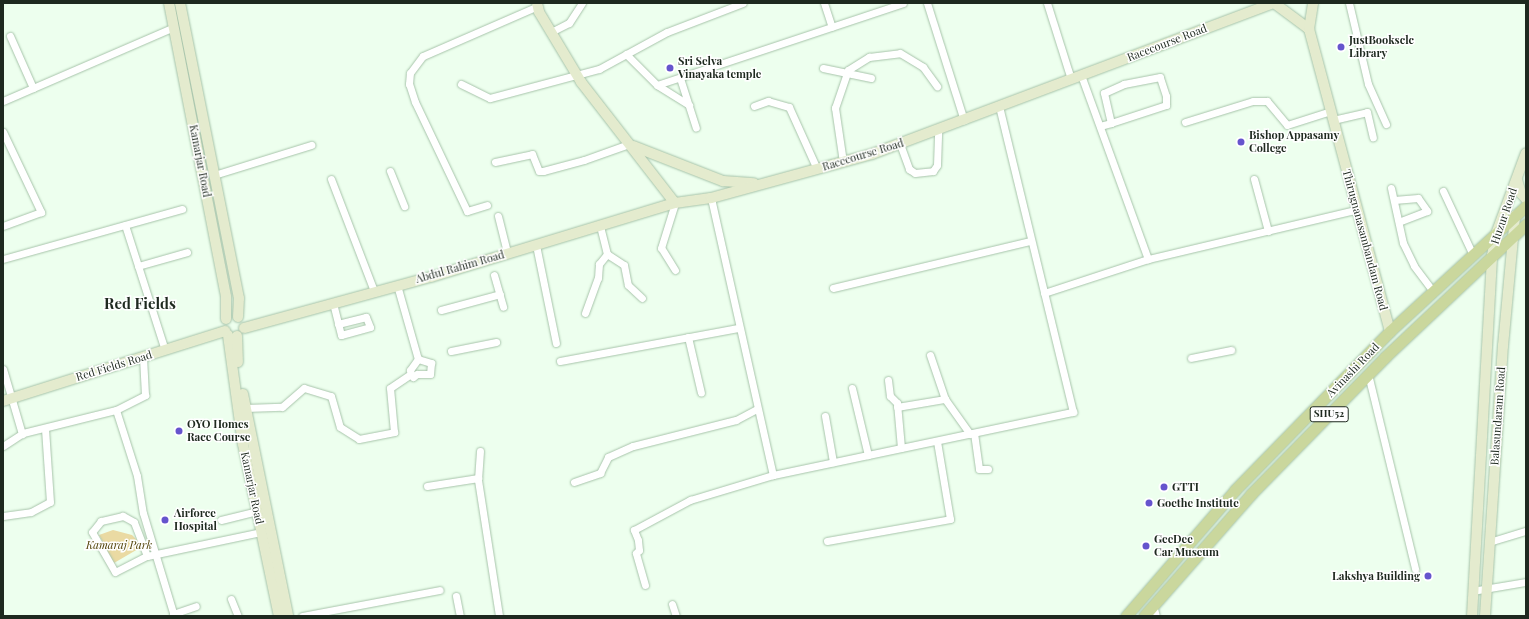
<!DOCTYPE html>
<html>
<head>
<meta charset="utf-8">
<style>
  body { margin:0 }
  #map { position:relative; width:1529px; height:619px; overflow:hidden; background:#edffee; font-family:"Playfair Display",serif }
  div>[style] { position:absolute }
  .green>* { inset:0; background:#eadaa3 }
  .roads { filter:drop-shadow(0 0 1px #a7c4aa) drop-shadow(0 0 1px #a7c4aa) }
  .street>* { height:7px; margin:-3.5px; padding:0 3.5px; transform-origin:3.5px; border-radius:3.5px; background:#fff }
  .secondary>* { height:10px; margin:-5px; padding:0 5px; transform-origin:5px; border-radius:5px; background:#e4ebce }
  .primary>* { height:11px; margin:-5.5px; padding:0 5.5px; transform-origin:5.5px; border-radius:5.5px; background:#cad79d }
  .dots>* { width:11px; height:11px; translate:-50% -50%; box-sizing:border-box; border:2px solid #fff; border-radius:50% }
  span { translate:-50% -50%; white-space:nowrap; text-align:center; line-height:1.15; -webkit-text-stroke:3px #fff; paint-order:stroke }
  .shield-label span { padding:1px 3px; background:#fff; border:1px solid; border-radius:3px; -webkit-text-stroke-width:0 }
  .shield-label { font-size:10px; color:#1e291f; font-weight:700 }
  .poi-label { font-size:11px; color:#1e291f; font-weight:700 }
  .left { translate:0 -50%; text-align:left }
  .right { translate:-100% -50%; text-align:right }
  .street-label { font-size:11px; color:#1e291f }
  .park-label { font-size:11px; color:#524308; font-style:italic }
  .district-label { font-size:15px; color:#1e291f; font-weight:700 }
  .frame { position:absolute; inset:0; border:4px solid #1e291f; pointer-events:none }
</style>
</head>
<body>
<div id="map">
  <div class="green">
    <i style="clip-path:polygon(113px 530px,132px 535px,138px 541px,138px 549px,114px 563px,99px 535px)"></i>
  </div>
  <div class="roads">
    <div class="street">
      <i style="left:824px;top:3px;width:25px;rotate:72deg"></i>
      <i style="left:927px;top:3px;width:123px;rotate:72.5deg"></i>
      <i style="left:1047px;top:3px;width:80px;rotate:72.5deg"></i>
      <i style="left:1349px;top:3px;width:83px;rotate:76.8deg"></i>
      <i style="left:1368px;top:84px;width:44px;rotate:65.8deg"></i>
      <i style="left:551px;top:32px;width:20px;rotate:-27deg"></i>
      <i style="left:569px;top:23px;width:24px;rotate:-57deg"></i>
      <i style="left:10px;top:36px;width:57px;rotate:66.1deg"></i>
      <i style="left:626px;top:54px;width:44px;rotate:45deg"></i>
      <i style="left:657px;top:85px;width:38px;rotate:32deg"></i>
      <i style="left:823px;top:68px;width:49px;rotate:11.8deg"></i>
      <i style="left:1081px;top:75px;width:196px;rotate:70deg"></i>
      <i style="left:680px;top:78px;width:52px;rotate:72.3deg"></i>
      <i style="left:461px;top:84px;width:32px;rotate:26deg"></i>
      <i style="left:490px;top:98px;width:113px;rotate:-14.9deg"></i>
      <i style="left:599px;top:69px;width:77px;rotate:-28.6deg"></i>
      <i style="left:667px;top:32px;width:81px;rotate:-20.9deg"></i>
      <i style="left:657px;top:85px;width:259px;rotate:-18.4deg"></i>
      <i style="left:3px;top:101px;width:186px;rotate:-23.4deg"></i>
      <i style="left:754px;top:106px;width:15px;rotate:-20deg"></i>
      <i style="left:768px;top:101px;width:22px;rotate:16deg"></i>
      <i style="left:789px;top:107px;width:68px;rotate:65.7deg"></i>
      <i style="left:1333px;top:120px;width:35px;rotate:-13deg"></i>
      <i style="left:1367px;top:112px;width:26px;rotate:77deg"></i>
      <i style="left:1185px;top:122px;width:71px;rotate:-17.2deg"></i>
      <i style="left:1253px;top:101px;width:14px"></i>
      <i style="left:1267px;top:101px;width:31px;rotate:50deg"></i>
      <i style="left:1287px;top:125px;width:46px;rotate:-17.7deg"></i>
      <i style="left:1100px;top:126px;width:11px;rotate:-15deg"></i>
      <i style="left:1111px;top:123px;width:58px;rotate:-18.1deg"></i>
      <i style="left:1166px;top:105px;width:9px;rotate:-90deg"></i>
      <i style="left:1166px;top:96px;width:20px;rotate:-108deg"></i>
      <i style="left:1160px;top:77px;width:37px;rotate:169deg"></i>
      <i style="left:1124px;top:84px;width:22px;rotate:156deg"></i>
      <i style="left:1104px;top:93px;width:31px;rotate:77deg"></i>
      <i style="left:3px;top:132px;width:89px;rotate:64.6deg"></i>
      <i style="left:41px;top:212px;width:40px;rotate:159.8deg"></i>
      <i style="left:900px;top:144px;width:27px;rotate:70deg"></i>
      <i style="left:909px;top:169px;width:7px;rotate:34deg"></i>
      <i style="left:915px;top:173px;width:18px;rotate:-6deg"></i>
      <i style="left:933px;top:171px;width:7px;rotate:-56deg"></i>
      <i style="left:937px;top:165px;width:35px;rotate:-88deg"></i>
      <i style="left:495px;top:162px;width:38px;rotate:-12deg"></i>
      <i style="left:532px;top:154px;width:18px;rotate:68deg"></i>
      <i style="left:539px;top:171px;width:4px"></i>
      <i style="left:543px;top:171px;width:42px;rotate:-15deg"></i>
      <i style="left:584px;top:160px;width:48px;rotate:-19.6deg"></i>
      <i style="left:843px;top:162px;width:55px;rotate:-98.4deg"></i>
      <i style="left:835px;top:108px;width:40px;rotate:-71.1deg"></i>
      <i style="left:848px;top:70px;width:25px;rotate:-32deg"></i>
      <i style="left:869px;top:57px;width:31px;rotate:-7deg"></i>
      <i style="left:900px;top:53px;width:27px;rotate:31deg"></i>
      <i style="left:923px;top:67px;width:24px;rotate:54deg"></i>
      <i style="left:390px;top:171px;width:38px;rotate:68deg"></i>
      <i style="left:214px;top:175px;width:102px;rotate:-17.2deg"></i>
      <i style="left:331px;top:179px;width:120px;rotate:69deg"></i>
      <i style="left:1254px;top:179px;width:54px;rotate:74.9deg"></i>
      <i style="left:1391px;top:188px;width:56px;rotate:77.7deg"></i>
      <i style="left:1403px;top:243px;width:25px;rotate:64deg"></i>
      <i style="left:1414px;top:266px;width:31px;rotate:53deg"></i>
      <i style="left:1443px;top:191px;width:71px;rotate:64.9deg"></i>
      <i style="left:711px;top:198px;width:284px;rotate:77.4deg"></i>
      <i style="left:1394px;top:200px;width:24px;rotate:-5deg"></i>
      <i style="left:1418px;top:198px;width:16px;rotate:55deg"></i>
      <i style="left:1427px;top:211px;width:30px;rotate:159deg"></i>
      <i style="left:487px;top:205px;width:21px;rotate:163deg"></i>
      <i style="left:467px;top:211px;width:121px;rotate:-115.5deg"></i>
      <i style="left:415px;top:102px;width:19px;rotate:-108deg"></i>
      <i style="left:409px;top:84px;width:11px;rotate:-85deg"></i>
      <i style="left:410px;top:73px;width:21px;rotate:-53deg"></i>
      <i style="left:423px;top:56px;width:125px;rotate:-23.5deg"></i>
      <i style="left:498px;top:216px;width:38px;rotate:76deg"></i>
      <i style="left:125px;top:225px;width:131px;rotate:72.3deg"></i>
      <i style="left:600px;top:226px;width:29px;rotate:76deg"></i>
      <i style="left:536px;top:245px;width:100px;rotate:78.5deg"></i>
      <i style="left:3px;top:259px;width:186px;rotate:-15.6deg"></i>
      <i style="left:138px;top:266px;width:51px;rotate:-15.9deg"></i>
      <i style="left:675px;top:270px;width:26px;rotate:-122deg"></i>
      <i style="left:661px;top:248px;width:47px;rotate:-72.7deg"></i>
      <i style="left:494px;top:275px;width:33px;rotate:74deg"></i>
      <i style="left:397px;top:285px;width:77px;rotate:74.2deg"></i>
      <i style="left:418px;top:359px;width:14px;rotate:17deg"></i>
      <i style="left:431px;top:363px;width:11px;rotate:95deg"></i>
      <i style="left:430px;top:374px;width:13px;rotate:180deg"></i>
      <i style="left:417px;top:374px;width:5px;rotate:143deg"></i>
      <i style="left:413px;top:377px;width:4px;rotate:-124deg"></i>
      <i style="left:411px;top:374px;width:4px;rotate:-104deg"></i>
      <i style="left:410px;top:370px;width:14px;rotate:-54deg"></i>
      <i style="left:833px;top:288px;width:203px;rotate:-13.4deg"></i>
      <i style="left:1044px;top:293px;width:109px;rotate:-18.1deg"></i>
      <i style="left:1148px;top:259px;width:214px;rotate:-13.3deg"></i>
      <i style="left:333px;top:303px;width:33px;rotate:76deg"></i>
      <i style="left:341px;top:335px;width:30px;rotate:-15deg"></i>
      <i style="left:370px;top:327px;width:11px;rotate:-112deg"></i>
      <i style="left:366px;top:317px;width:29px;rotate:166deg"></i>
      <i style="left:441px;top:310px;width:61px;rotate:-15.2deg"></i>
      <i style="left:585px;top:313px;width:37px;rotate:-70deg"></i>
      <i style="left:598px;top:278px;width:14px;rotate:-86deg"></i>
      <i style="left:599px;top:264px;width:13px;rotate:-51deg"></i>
      <i style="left:607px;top:254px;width:20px;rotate:33deg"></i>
      <i style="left:624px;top:265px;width:20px;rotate:79deg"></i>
      <i style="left:628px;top:285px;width:19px;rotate:43deg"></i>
      <i style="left:688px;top:337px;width:57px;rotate:76.9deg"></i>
      <i style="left:451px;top:351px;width:46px;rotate:-11.3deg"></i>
      <i style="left:930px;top:355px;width:46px;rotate:71.2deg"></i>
      <i style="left:945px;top:399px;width:43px;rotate:54.5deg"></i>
      <i style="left:1191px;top:358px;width:41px;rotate:-11.3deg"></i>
      <i style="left:560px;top:361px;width:181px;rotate:-10.5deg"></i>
      <i style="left:3px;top:369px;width:68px;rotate:73.7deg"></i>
      <i style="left:1368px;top:374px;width:201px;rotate:76.4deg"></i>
      <i style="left:888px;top:380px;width:16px;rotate:83deg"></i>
      <i style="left:890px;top:396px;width:10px;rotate:45deg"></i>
      <i style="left:897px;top:403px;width:45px;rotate:84.9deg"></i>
      <i style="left:852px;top:388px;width:69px;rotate:76.6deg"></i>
      <i style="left:897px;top:407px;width:49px;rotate:-9.5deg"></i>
      <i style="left:245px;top:408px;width:37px;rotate:-2deg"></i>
      <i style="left:282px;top:407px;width:29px;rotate:-41deg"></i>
      <i style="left:304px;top:388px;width:28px;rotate:17deg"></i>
      <i style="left:331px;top:396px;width:32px;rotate:74deg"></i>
      <i style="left:340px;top:427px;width:22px;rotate:32deg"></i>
      <i style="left:359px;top:439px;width:36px;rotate:-11deg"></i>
      <i style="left:394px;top:432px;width:44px;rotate:-95.2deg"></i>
      <i style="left:390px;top:388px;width:25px;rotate:-34deg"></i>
      <i style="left:116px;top:410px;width:69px;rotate:72.3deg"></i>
      <i style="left:137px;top:476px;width:37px;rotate:81deg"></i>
      <i style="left:143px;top:513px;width:108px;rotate:73.2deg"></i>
      <i style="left:825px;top:416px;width:47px;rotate:80.1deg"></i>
      <i style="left:974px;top:433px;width:36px;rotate:82deg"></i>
      <i style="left:979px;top:469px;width:9px"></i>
      <i style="left:3px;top:446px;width:24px;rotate:-33deg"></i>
      <i style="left:23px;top:433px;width:96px;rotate:-13.9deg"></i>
      <i style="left:116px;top:410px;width:33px;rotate:-27deg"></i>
      <i style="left:145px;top:395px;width:38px;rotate:-93deg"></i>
      <i style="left:480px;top:451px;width:29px;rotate:94deg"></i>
      <i style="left:478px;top:480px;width:138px;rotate:81.2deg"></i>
      <i style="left:574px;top:482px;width:28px;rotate:-19deg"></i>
      <i style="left:600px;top:473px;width:18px;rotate:-63deg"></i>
      <i style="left:608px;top:457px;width:27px;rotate:-24deg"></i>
      <i style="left:633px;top:446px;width:106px;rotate:-14.2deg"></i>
      <i style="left:736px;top:420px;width:24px;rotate:-28deg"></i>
      <i style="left:427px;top:486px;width:52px;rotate:-8.9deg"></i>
      <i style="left:3px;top:516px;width:28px;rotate:-8deg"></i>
      <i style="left:31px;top:512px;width:21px;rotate:-28deg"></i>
      <i style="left:50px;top:502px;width:74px;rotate:-93.9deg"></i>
      <i style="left:221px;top:520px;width:36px;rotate:-14deg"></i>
      <i style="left:827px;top:541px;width:125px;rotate:-10.1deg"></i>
      <i style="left:950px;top:519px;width:79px;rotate:-99.5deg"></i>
      <i style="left:1489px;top:542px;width:39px;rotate:-17deg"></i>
      <i style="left:147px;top:556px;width:36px;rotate:-111deg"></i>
      <i style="left:134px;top:522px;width:13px;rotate:-151deg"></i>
      <i style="left:123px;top:516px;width:23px;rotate:167deg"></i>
      <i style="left:101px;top:521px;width:14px;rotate:129deg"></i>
      <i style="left:92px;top:532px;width:46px;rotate:60.1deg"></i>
      <i style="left:115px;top:572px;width:36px;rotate:-27deg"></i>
      <i style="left:147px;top:556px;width:116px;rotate:-11.9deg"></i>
      <i style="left:645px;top:585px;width:33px;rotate:-106deg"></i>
      <i style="left:636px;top:553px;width:4px;rotate:-45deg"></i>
      <i style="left:639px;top:550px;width:10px;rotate:-96deg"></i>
      <i style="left:638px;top:540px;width:11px;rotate:-112deg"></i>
      <i style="left:634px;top:530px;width:64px;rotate:-28.2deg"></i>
      <i style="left:690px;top:500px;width:87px;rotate:-16.8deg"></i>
      <i style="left:773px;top:475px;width:307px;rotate:-11.9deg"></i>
      <i style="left:1073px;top:412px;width:314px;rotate:-103.6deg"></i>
      <i style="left:1472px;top:591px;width:55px;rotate:-9.5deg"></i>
      <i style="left:456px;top:596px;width:20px;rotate:79deg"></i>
      <i style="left:231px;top:599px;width:18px;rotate:68deg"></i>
      <i style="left:672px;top:604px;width:13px;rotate:72deg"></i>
      <i style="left:1153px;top:605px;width:11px;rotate:75deg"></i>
      <i style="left:173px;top:614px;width:24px;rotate:-19deg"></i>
      <i style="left:302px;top:616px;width:140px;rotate:-10.7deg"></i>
    </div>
    <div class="secondary">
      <i style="left:169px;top:3px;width:299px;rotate:79deg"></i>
      <i style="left:226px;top:297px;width:22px;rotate:90deg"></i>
      <i style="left:180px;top:3px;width:301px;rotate:78.7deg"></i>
      <i style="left:239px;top:298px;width:19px;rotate:93deg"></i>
      <i style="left:537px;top:3px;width:9px;rotate:77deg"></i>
      <i style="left:539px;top:12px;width:82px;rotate:59deg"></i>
      <i style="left:581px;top:82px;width:153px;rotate:52.2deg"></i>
      <i style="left:1274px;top:3px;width:44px;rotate:36.6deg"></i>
      <i style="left:1309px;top:29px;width:313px;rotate:75deg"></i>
      <i style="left:1309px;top:29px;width:26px;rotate:-81deg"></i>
      <i style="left:633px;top:146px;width:97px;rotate:21.3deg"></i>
      <i style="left:723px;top:181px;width:31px;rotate:4deg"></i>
      <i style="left:1517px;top:180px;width:14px;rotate:73deg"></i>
      <i style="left:1521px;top:193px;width:8px;rotate:50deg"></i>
      <i style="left:244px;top:328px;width:194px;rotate:-15.3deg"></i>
      <i style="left:431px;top:277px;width:255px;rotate:-16.9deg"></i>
      <i style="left:675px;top:203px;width:36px;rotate:-8deg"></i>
      <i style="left:711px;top:198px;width:167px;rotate:-15.3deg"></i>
      <i style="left:872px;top:154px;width:428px;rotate:-20.6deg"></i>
      <i style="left:228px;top:335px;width:110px;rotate:82.2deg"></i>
      <i style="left:243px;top:444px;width:176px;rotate:78.2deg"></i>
      <i style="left:237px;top:336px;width:26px;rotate:88deg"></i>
      <i style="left:243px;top:394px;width:227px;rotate:78.5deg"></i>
      <i style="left:3px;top:401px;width:233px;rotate:-17.5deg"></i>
      <i style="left:1472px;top:616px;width:361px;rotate:-86.8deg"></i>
      <i style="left:1492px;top:256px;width:22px;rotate:-80deg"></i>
      <i style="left:1496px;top:234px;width:86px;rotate:-69.7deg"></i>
      <i style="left:1485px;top:616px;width:271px;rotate:-86.2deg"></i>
      <i style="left:1503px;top:346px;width:131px;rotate:-84.7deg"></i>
    </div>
    <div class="primary">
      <i style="left:1126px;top:616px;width:167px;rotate:-49.1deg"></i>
      <i style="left:1235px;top:490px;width:222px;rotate:-45.7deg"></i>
      <i style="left:1390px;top:331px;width:185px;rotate:-42.6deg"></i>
      <i style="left:1144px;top:616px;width:162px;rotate:-48.7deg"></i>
      <i style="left:1251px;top:494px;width:192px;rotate:-45.6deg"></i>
      <i style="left:1385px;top:357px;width:194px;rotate:-43.3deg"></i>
    </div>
  </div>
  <div class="dots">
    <i style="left:1341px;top:47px;background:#6654cd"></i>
    <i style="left:670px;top:68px;background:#6654cd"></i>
    <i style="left:1241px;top:142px;background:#6654cd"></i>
    <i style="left:179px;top:431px;background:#6654cd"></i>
    <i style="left:1164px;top:487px;background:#6654cd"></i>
    <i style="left:1149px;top:503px;background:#6654cd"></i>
    <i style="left:165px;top:520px;background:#6654cd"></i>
    <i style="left:1146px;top:546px;background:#6654cd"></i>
    <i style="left:1428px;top:576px;background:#6654cd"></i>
  </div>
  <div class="shield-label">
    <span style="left:1329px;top:414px">SHU52</span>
  </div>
  <div class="poi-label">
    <span class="left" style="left:1349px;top:47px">JustBooksclc<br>Library</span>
    <span class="left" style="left:678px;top:68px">Sri Selva<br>Vinayaka temple</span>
    <span class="left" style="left:1249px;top:142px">Bishop Appasamy<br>College</span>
    <span class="left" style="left:187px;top:431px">OYO Homes<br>Race Course</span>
    <span class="left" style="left:1172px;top:487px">GTTI</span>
    <span class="left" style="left:1157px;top:503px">Goethe Institute</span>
    <span class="left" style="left:174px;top:520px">Airforce<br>Hospital</span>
    <span class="left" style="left:1154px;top:546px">GeeDee<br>Car Museum</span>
    <span class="right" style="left:1420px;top:576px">Lakshya Building</span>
  </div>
  <div class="street-label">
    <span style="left:1167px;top:43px;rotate:-21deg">Racecourse Road</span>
    <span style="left:863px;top:155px;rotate:-17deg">Racecourse Road</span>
    <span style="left:200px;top:161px;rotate:79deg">Kamarjar Road</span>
    <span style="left:1504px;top:216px;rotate:-71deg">Huzur Road</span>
    <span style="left:1365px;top:240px;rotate:75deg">Thirugnanasambandam Road</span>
    <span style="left:460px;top:267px;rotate:-16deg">Abdul Rahim Road</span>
    <span style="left:114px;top:366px;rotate:-17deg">Red Fields Road</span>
    <span style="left:1353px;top:370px;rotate:-46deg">Avinashi Road</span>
    <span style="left:1498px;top:416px;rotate:-86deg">Balasundaram Road</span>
    <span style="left:252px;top:488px;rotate:78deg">Kamarjar Road</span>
  </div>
  <div class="park-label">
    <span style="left:119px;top:545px">Kamaraj Park</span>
  </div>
  <div class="district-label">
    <span style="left:140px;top:304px">Red Fields</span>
  </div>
  <div class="frame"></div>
</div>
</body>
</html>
